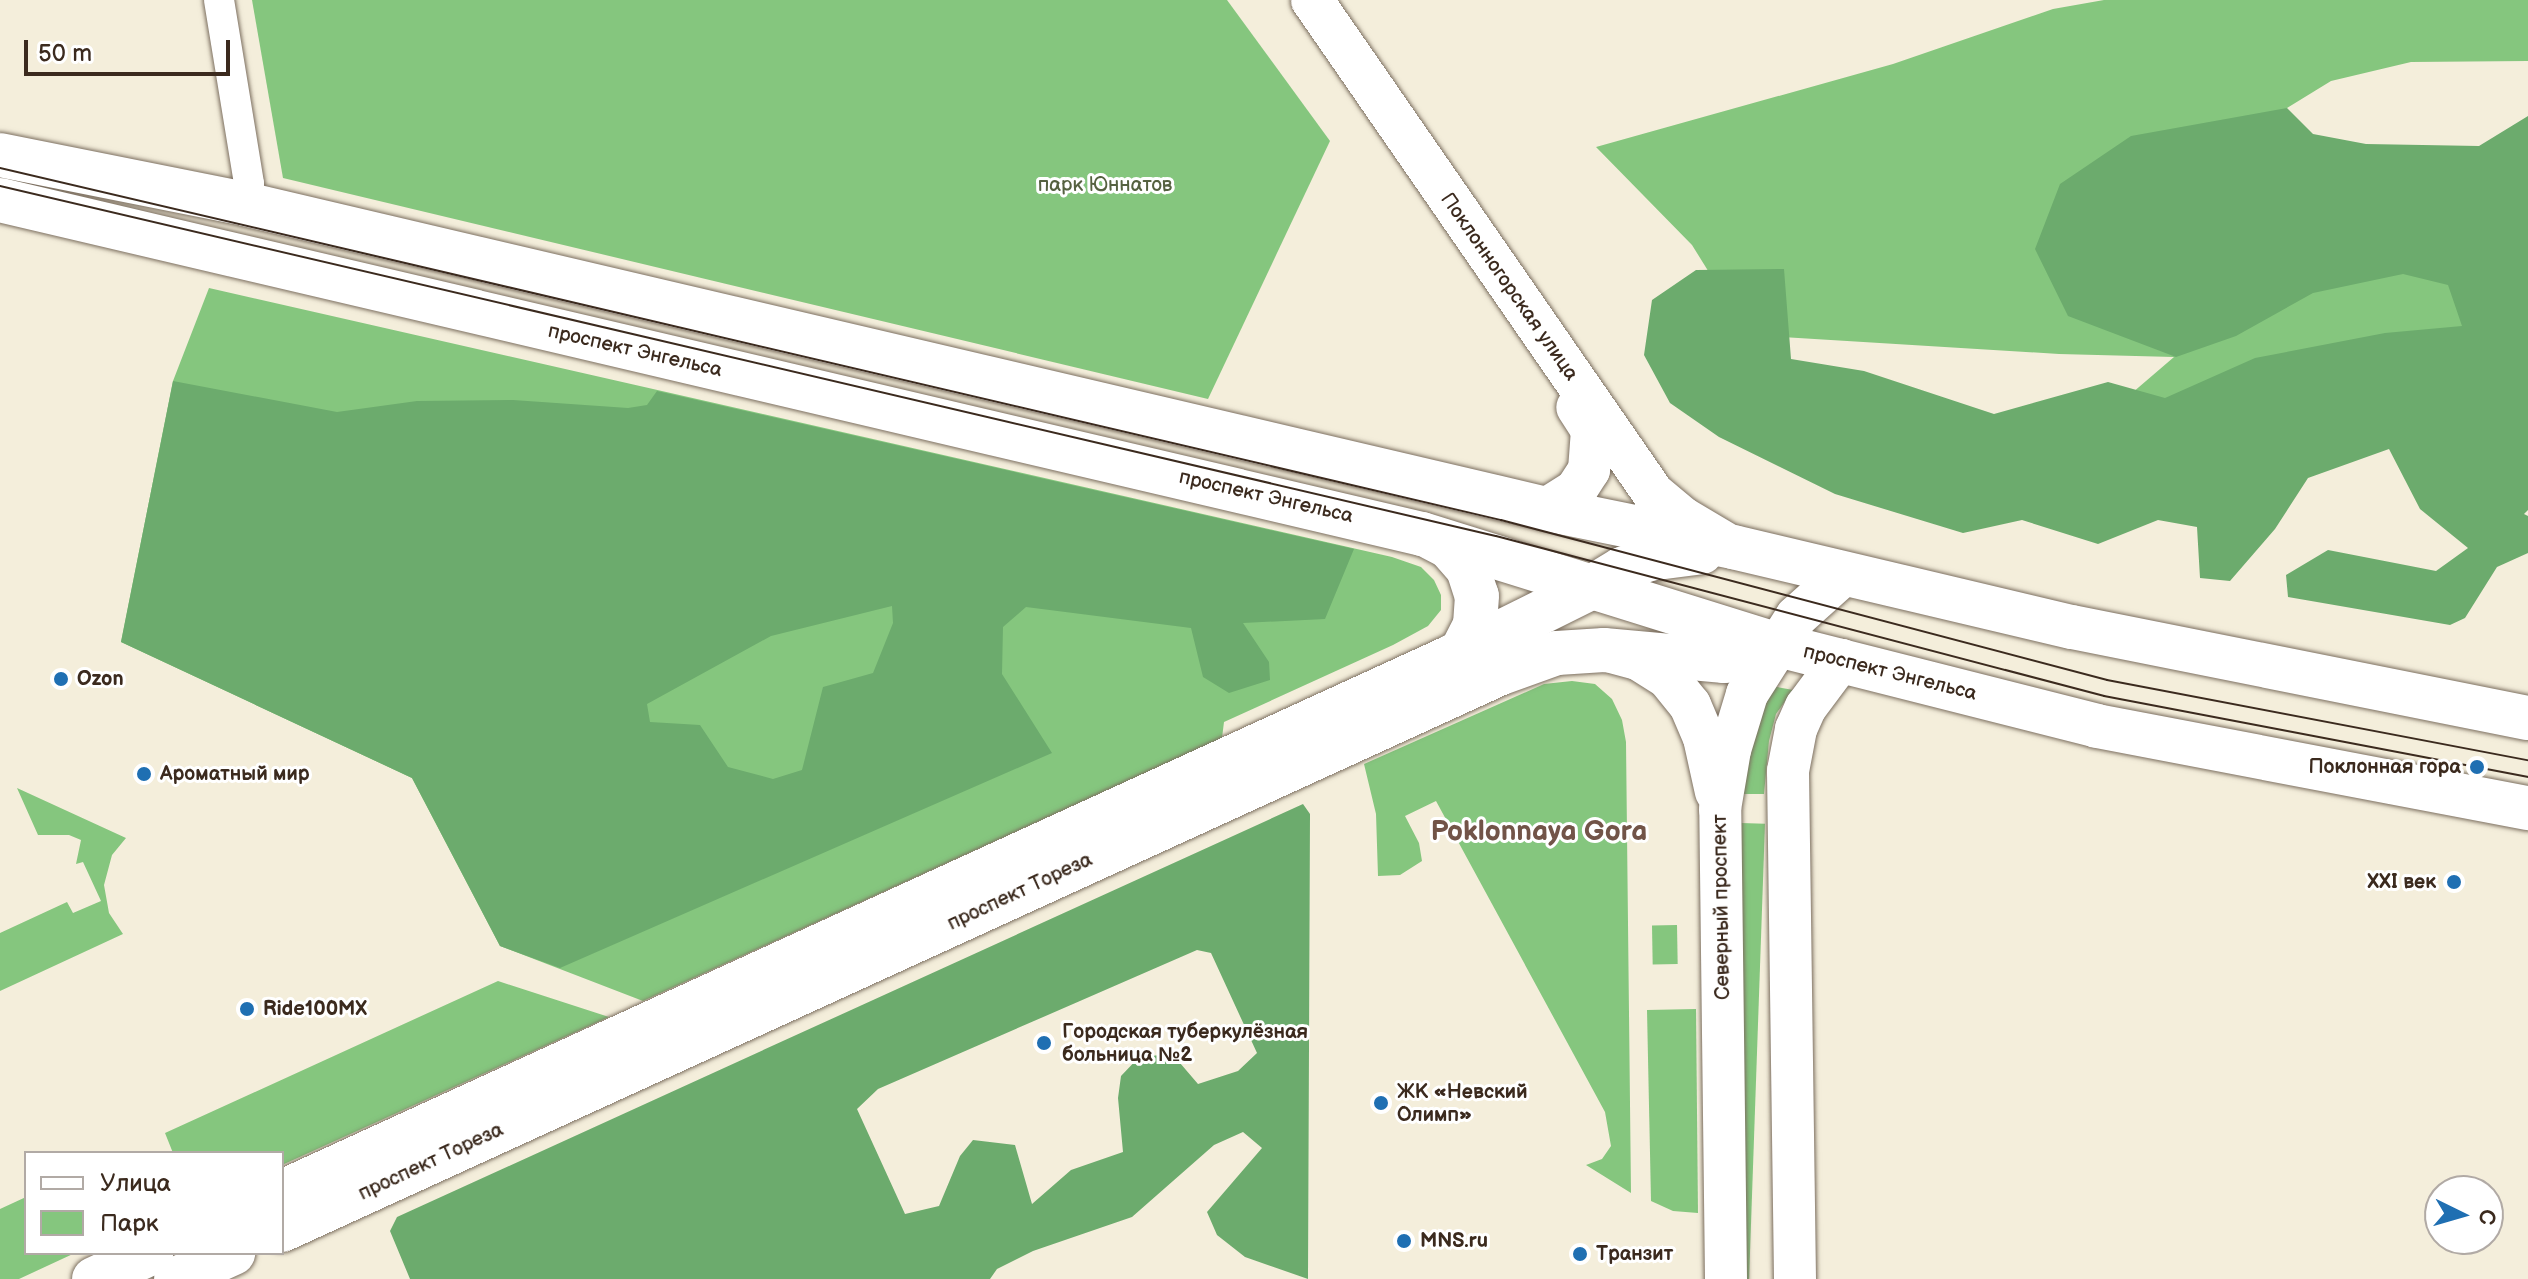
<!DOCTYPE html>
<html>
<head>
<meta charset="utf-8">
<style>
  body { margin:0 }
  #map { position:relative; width:2528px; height:1279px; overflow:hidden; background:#f4eedb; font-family:"Balsamiq Sans",sans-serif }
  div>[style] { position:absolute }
  .green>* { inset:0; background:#85c67e; transform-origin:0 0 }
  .forest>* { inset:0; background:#6cab6d }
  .roads { filter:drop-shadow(0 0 2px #7c6f60) drop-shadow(0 0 2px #7c6f60) }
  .street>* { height:30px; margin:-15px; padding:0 15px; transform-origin:15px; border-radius:15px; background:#fff }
  .secondary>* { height:42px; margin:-21px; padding:0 21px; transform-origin:21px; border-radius:21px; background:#fff }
  .primary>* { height:44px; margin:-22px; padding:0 22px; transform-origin:22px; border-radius:22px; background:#fff }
  .tram>* { height:2px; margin:-1px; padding:0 1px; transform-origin:1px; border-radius:1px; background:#3b2a1e }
  .dots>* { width:22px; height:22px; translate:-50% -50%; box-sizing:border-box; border:4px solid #fff; border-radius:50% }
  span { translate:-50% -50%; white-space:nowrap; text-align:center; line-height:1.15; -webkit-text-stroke:6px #fff; paint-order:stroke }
  .park-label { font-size:20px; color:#556140 }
  .street-label { font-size:20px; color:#3b2a1e }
  .poi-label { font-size:20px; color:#3b2a1e; font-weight:700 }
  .left { translate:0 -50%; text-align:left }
  .right { translate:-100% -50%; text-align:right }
  .district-label { font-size:28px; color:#725448; font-weight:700 }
  .legend { position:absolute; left:24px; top:1151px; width:260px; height:104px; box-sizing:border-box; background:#fff; border:2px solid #b1aaa5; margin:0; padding:10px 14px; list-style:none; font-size:24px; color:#3b2a1e }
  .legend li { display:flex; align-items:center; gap:16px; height:40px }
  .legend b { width:40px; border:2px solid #b1aaa5 }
  .north { position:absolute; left:2424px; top:1175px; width:80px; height:80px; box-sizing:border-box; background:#fff; border:2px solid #b1aaa5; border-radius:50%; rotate:95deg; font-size:22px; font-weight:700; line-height:32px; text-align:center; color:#3b2a1e }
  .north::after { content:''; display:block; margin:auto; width:28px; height:36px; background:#1f6fb2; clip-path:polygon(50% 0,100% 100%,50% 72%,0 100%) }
  .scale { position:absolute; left:24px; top:40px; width:206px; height:36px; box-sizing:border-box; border:4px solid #3b2a1e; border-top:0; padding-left:10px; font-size:24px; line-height:28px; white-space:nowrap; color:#3b2a1e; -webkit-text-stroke:6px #fff; paint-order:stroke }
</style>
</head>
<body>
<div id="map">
  <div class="green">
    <i style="clip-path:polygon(252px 0,1227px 0,1330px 141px,1208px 399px,283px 178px)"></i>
    <i style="clip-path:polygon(2104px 0,2528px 0,2528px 61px,2411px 62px,2331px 81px,2287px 108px,2258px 147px,2476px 255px,2528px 331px,2083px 435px,2174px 357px,2059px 354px,1748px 335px,1692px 245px,1596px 147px,1893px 64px,2053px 9px)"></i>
    <i style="clip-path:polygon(209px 288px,1392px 557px,1421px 567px,1434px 580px,1441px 595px,1441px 610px,1428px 626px,1393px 645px,1224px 722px,1222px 738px,643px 1001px,500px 946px,412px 778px,121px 642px,173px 381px)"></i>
    <i style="clip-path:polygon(1572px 681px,1595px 684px,1612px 699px,1622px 720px,1626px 742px,1631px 1193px,1586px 1165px,1602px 1159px,1611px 1146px,1605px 1112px,1436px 801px,1405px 816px,1419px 843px,1422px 861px,1400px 875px,1378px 876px,1376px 814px,1364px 764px,1544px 684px)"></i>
    <i style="clip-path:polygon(1772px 686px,1793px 690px,1776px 714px,1769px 741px,1764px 794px,1742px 794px,1750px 745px)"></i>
    <i style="clip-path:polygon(17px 788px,126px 838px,112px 855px,104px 885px,109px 913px,123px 934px,0 991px,0 933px,67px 902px,73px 913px,101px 901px,83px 862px,76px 864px,81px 840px,69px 835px,38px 835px)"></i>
    <i style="left:1741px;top:823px;width:24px;height:456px;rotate:2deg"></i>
    <i style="left:1677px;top:925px;width:39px;height:25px;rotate:89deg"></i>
    <i style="clip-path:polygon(498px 981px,609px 1017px,282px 1165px,282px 1153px,173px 1153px,165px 1133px)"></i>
    <i style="clip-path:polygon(1696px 1009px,1698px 1213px,1673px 1211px,1651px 1201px,1647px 1010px)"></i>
    <i style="clip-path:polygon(26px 1197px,26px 1253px,75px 1253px,19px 1279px,0 1279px,0 1209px)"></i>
  </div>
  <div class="forest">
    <i style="clip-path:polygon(2287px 108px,2313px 134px,2366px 144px,2479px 146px,2528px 116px,2528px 510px,2524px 514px,2528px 516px,2528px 553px,2497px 567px,2465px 618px,2450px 625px,2288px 597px,2286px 575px,2328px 550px,2436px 571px,2468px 548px,2420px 509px,2389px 449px,2308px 478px,2275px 529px,2230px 581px,2200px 578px,2197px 527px,2158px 520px,2098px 544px,2022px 520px,1963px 533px,1835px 494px,1719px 437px,1670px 403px,1644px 355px,1652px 300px,1696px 270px,1784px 269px,1791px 359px,1864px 371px,1994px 414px,2108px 382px,2165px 398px,2255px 358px,2385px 333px,2462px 326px,2448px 285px,2403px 274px,2313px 293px,2236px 336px,2176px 357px,2068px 316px,2035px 249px,2060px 184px,2131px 136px)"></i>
    <i style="clip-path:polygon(evenodd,173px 381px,337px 412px,417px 401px,513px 400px,628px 408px,647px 405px,657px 391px,1354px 549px,1325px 619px,1243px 623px,1269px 662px,1270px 680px,1229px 693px,1203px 677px,1191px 628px,1026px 607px,1003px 627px,1002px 674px,1052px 753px,560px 968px,500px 946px,412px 778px,121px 642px,173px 381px,892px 606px,893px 623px,873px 673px,823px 687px,802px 770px,773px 779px,728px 767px,700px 725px,650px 722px,647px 704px,771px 636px,892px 606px)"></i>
    <i style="clip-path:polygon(evenodd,1303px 804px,1310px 814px,1308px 1279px,1245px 1257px,1217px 1235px,1207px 1212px,1262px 1148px,1243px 1132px,1214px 1145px,1132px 1217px,1033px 1251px,997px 1269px,990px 1279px,410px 1279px,390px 1231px,397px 1217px,1303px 804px,1197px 950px,1211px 953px,1257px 1053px,1238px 1071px,1198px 1084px,1174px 1056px,1141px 1055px,1121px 1076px,1118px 1098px,1123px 1152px,1071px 1170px,1032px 1204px,1015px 1145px,973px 1140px,960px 1156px,939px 1206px,905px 1214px,857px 1109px,878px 1089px,1197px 950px)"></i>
  </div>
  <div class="roads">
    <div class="street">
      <i style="left:219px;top:0;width:186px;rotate:80.7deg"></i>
      <i style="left:249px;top:184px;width:20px;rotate:101deg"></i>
    </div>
    <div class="secondary">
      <i style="left:1312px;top:0;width:599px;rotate:55.33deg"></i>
      <i style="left:1653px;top:493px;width:39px;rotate:40deg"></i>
      <i style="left:1683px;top:518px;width:49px;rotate:30.8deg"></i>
      <i style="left:1546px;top:509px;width:36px;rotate:-32deg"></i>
      <i style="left:1576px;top:490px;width:24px;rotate:-57deg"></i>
      <i style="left:1589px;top:470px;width:40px;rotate:-85.7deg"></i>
      <i style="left:1592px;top:430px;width:27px;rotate:-123deg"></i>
      <i style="left:1615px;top:653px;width:24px;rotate:15deg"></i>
      <i style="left:1638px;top:659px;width:36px;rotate:32deg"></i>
      <i style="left:1668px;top:678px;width:35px;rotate:51deg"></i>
      <i style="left:1690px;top:705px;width:36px;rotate:67deg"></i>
      <i style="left:1704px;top:738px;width:55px;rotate:77.5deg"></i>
      <i style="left:1726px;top:1279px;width:470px;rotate:-90.7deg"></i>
      <i style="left:1720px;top:809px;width:60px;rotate:-80.4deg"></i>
      <i style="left:1730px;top:750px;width:59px;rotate:-73.1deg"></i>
      <i style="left:1747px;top:694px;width:91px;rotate:-57.5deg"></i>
      <i style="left:1796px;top:617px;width:64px;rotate:-41.9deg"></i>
      <i style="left:1795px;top:1279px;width:508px;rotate:-90.79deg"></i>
      <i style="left:1788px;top:771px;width:43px;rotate:-79.2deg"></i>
      <i style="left:1796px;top:729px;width:24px;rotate:-66deg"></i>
      <i style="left:1806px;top:707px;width:59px;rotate:-53.3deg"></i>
    </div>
    <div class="primary">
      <i style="left:0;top:155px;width:250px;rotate:11.3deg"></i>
      <i style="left:245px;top:204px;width:1336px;rotate:13.19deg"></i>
      <i style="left:1546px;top:509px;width:191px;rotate:11.5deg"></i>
      <i style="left:1733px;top:547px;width:348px;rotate:13.3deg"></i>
      <i style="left:2072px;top:627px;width:465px;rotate:11.3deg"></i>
      <i style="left:0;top:200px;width:1461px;rotate:13.22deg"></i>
      <i style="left:1422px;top:534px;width:373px;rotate:17.3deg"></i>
      <i style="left:1778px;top:645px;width:329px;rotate:14.2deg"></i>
      <i style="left:2097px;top:726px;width:439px;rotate:10.8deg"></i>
      <i style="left:1432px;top:538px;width:19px;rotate:28deg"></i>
      <i style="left:1449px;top:547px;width:29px;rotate:49deg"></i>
      <i style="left:1468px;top:569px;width:28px;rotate:72deg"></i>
      <i style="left:1477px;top:596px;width:29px;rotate:94deg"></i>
      <i style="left:1475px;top:625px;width:29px;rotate:117deg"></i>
      <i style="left:282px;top:1192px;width:1286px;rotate:-24.59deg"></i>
      <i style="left:1451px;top:657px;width:157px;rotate:-26.4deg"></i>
      <i style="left:1592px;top:587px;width:35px;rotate:-31deg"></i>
      <i style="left:1622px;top:569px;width:29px;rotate:-20deg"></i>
      <i style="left:1649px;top:559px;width:53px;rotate:-7.5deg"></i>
      <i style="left:282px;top:1230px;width:1340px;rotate:-24.56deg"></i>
      <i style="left:1501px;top:673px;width:59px;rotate:-19.7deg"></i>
      <i style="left:1557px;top:653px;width:47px;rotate:-3.7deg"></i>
      <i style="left:1604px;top:650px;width:121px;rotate:5.2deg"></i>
      <i style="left:1724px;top:661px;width:56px;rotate:-16.5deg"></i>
      <i style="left:94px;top:1279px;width:63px;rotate:-24.5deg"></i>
      <i style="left:176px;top:1279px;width:63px;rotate:-24.5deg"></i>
    </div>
  </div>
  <div class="tram">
    <i style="left:0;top:168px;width:1542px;rotate:13.2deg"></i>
    <i style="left:1501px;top:520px;width:627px;rotate:14.79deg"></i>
    <i style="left:2107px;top:680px;width:429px;rotate:10.8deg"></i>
    <i style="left:0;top:186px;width:1536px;rotate:13.17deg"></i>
    <i style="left:1496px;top:536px;width:629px;rotate:14.74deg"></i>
    <i style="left:2104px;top:696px;width:432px;rotate:10.8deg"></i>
  </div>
  <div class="dots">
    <i style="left:61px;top:679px;background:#1f6fb2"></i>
    <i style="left:2477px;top:767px;background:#1f6fb2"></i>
    <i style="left:144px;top:774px;background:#1f6fb2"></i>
    <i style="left:2454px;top:882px;background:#1f6fb2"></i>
    <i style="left:247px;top:1009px;background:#1f6fb2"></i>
    <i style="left:1044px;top:1043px;background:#1f6fb2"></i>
    <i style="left:1381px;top:1103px;background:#1f6fb2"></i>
    <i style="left:1404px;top:1241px;background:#1f6fb2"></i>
    <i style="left:1580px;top:1254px;background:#1f6fb2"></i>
  </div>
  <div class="park-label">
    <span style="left:1105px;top:185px">парк Юннатов</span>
  </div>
  <div class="street-label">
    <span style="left:1509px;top:287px;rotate:55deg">Поклонногорская улица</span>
    <span style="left:635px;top:351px;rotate:13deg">проспект Энгельса</span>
    <span style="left:1266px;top:497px;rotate:13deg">проспект Энгельса</span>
    <span style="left:1890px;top:673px;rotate:14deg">проспект Энгельса</span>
    <span style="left:1020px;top:892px;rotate:-25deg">проспект Тореза</span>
    <span style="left:1722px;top:907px;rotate:-91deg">Северный проспект</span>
    <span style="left:431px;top:1162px;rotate:-25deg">проспект Тореза</span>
  </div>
  <div class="poi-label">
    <span class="left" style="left:77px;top:679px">Ozon</span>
    <span class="right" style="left:2461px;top:767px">Поклонная гора</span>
    <span class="left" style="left:160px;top:774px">Ароматный мир</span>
    <span class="right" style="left:2436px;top:882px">XXI век</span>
    <span class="left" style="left:263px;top:1009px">Ride100MX</span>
    <span class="left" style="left:1062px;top:1044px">Городская туберкулёзная<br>больница №2</span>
    <span class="left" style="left:1397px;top:1104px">ЖК «Невский<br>Олимп»</span>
    <span class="left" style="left:1420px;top:1241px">MNS.ru</span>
    <span class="left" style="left:1596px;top:1254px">Транзит</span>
  </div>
  <div class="district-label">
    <span style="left:1539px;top:832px">Poklonnaya Gora</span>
  </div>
  <ul class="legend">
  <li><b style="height:10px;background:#fff"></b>Улица</li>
  <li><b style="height:22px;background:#85c67e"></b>Парк</li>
  </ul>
  <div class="north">С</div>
  <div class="scale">50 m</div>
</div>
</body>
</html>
